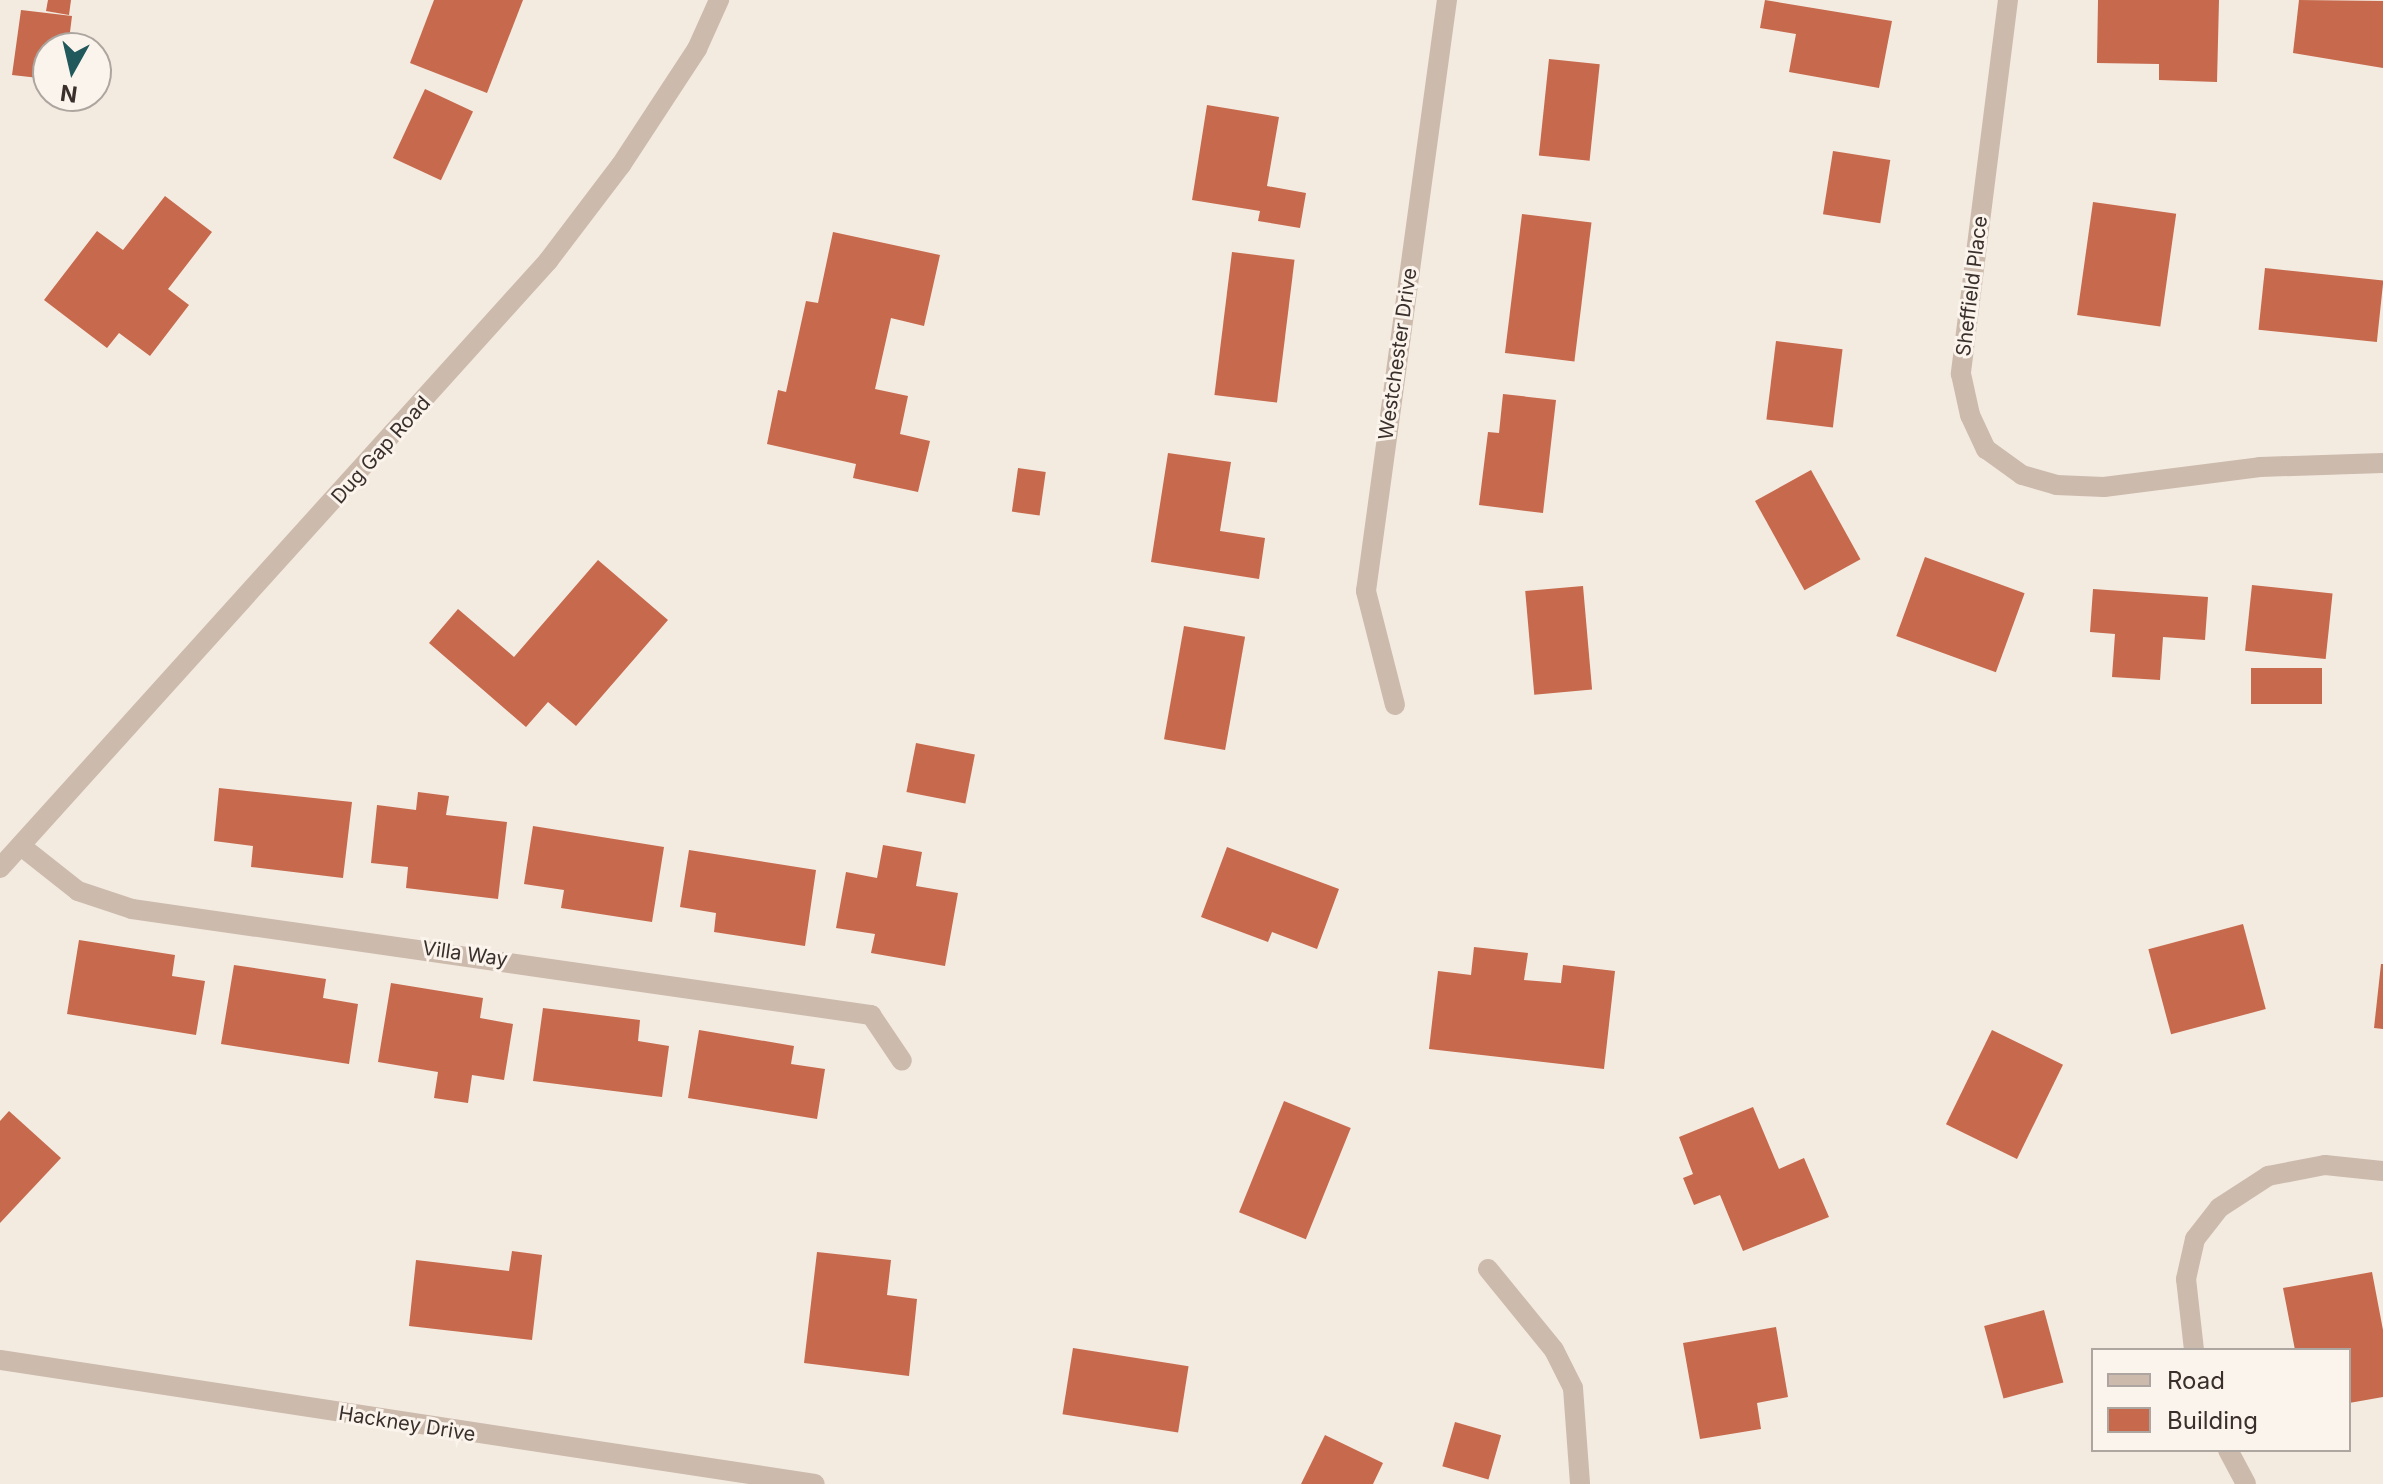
<!DOCTYPE html>
<html>
<head>
<meta charset="utf-8">
<style>
  body { margin:0 }
  #map { position:relative; width:2383px; height:1484px; overflow:hidden; background:#f3eae0; font-family:Inter,sans-serif }
  div>[style] { position:absolute }
  .building>* { inset:0; background:#c6694c; transform-origin:0 0 }
  .minor>* { height:20px; margin:-10px; padding:0 10px; transform-origin:10px; border-radius:10px; background:#ccbaac }
  .tertiary>* { height:20px; margin:-10px; padding:0 10px; transform-origin:10px; border-radius:10px; background:#ccbaac }
  span { translate:-50% -50%; white-space:nowrap; text-align:center; line-height:1.15; -webkit-text-stroke:6px #faf4ed; paint-order:stroke }
  .street-label { font-size:20px; color:#3a2f2b }
  .legend { position:absolute; left:2091px; top:1348px; width:260px; height:104px; box-sizing:border-box; background:#faf4ed; border:2px solid #ada59f; margin:0; padding:10px 14px; list-style:none; font-size:24px; color:#3a2f2b }
  .legend li { display:flex; align-items:center; gap:16px; height:40px }
  .legend b { width:40px; border:2px solid #ada59f }
  .north { position:absolute; left:32px; top:32px; width:80px; height:80px; box-sizing:border-box; background:#faf4ed; border:2px solid #ada59f; border-radius:50%; rotate:188deg; font-size:22px; font-weight:700; line-height:32px; text-align:center; color:#3a2f2b }
  .north::after { content:''; display:block; margin:auto; width:28px; height:36px; background:#20585c; clip-path:polygon(50% 0,100% 100%,50% 72%,0 100%) }
</style>
</head>
<body>
<div id="map">
  <div class="building">
    <i style="clip-path:polygon(48px 0,71px 0,69px 15px,46px 11px)"></i>
    <i style="clip-path:polygon(434px 0,523px 0,487px 93px,410px 63px)"></i>
    <i style="clip-path:polygon(1765px 0,1892px 21px,1879px 88px,1789px 72px,1796px 34px,1760px 28px)"></i>
    <i style="clip-path:polygon(2098px 0,2219px 0,2217px 82px,2159px 80px,2159px 64px,2097px 63px)"></i>
    <i style="clip-path:polygon(2299px 0,2383px 1px,2383px 68px,2293px 53px)"></i>
    <i style="clip-path:polygon(21px 10px,72px 16px,68px 48px,48px 48px,48px 79px,12px 75px)"></i>
    <i style="left:1549px;top:59px;width:51px;height:97px;rotate:6deg"></i>
    <i style="left:425px;top:89px;width:53px;height:76px;rotate:25deg"></i>
    <i style="clip-path:polygon(1207px 105px,1279px 117px,1267px 186px,1306px 193px,1300px 228px,1258px 221px,1260px 211px,1192px 200px)"></i>
    <i style="left:1833px;top:151px;width:58px;height:64px;rotate:9deg"></i>
    <i style="clip-path:polygon(165px 196px,212px 232px,168px 289px,189px 305px,150px 356px,119px 333px,107px 348px,44px 300px,97px 231px,123px 250px)"></i>
    <i style="left:2093px;top:202px;width:84px;height:114px;rotate:8deg"></i>
    <i style="left:1522px;top:214px;width:70px;height:140px;rotate:7deg"></i>
    <i style="clip-path:polygon(833px 232px,940px 255px,924px 326px,891px 318px,875px 389px,908px 396px,900px 434px,930px 441px,918px 492px,853px 478px,856px 464px,767px 444px,778px 390px,786px 392px,806px 301px,818px 303px)"></i>
    <i style="left:1232px;top:252px;width:63px;height:144px;rotate:7deg"></i>
    <i style="left:2265px;top:268px;width:119px;height:62px;rotate:6deg"></i>
    <i style="left:1776px;top:341px;width:67px;height:79px;rotate:7deg"></i>
    <i style="clip-path:polygon(1503px 394px,1556px 400px,1543px 513px,1479px 505px,1488px 432px,1499px 433px)"></i>
    <i style="clip-path:polygon(1168px 453px,1231px 462px,1220px 531px,1265px 538px,1259px 579px,1151px 562px)"></i>
    <i style="left:1018px;top:468px;width:28px;height:44px;rotate:8deg"></i>
    <i style="left:1811px;top:470px;width:102px;height:64px;rotate:61deg"></i>
    <i style="left:1925px;top:557px;width:106px;height:84px;rotate:20deg"></i>
    <i style="clip-path:polygon(598px 560px,668px 620px,576px 726px,548px 702px,526px 727px,429px 643px,458px 609px,514px 657px)"></i>
    <i style="left:2252px;top:585px;width:81px;height:66px;rotate:6deg"></i>
    <i style="left:1583px;top:586px;width:104px;height:58px;rotate:85deg"></i>
    <i style="clip-path:polygon(2093px 589px,2208px 597px,2205px 640px,2163px 637px,2160px 680px,2112px 677px,2115px 634px,2090px 632px)"></i>
    <i style="left:1184px;top:626px;width:62px;height:115px;rotate:10deg"></i>
    <i style="left:2251px;top:668px;width:71px;height:36px"></i>
    <i style="left:916px;top:743px;width:60px;height:50px;rotate:11deg"></i>
    <i style="clip-path:polygon(219px 788px,352px 802px,343px 878px,251px 867px,253px 846px,214px 841px)"></i>
    <i style="clip-path:polygon(418px 792px,449px 796px,446px 815px,507px 822px,498px 899px,406px 888px,408px 867px,371px 863px,377px 805px,416px 810px)"></i>
    <i style="clip-path:polygon(533px 826px,664px 847px,652px 922px,561px 908px,564px 890px,524px 884px)"></i>
    <i style="clip-path:polygon(883px 845px,922px 852px,916px 886px,958px 893px,945px 966px,871px 953px,875px 934px,836px 928px,846px 872px,877px 878px)"></i>
    <i style="clip-path:polygon(1227px 847px,1339px 889px,1317px 949px,1272px 932px,1268px 942px,1201px 917px)"></i>
    <i style="clip-path:polygon(689px 850px,816px 870px,805px 946px,714px 932px,716px 913px,680px 907px)"></i>
    <i style="left:2243px;top:924px;width:88px;height:98px;rotate:75deg"></i>
    <i style="clip-path:polygon(79px 940px,175px 955px,172px 976px,205px 981px,196px 1035px,67px 1014px)"></i>
    <i style="clip-path:polygon(1474px 947px,1528px 953px,1524px 980px,1561px 983px,1563px 965px,1615px 971px,1604px 1069px,1429px 1049px,1438px 971px,1471px 975px)"></i>
    <i style="clip-path:polygon(2381px 964px,2383px 964px,2383px 1029px,2374px 1028px)"></i>
    <i style="clip-path:polygon(234px 965px,326px 979px,323px 998px,358px 1004px,349px 1064px,221px 1044px)"></i>
    <i style="clip-path:polygon(391px 983px,483px 998px,480px 1018px,513px 1024px,504px 1080px,472px 1075px,468px 1103px,434px 1098px,438px 1072px,378px 1062px)"></i>
    <i style="clip-path:polygon(543px 1008px,640px 1020px,638px 1041px,669px 1046px,662px 1097px,533px 1081px)"></i>
    <i style="clip-path:polygon(699px 1030px,794px 1046px,791px 1064px,825px 1069px,817px 1119px,688px 1098px)"></i>
    <i style="left:1992px;top:1030px;width:79px;height:105px;rotate:26deg"></i>
    <i style="left:1284px;top:1101px;width:72px;height:120px;rotate:22deg"></i>
    <i style="clip-path:polygon(1753px 1107px,1779px 1169px,1804px 1158px,1829px 1217px,1743px 1251px,1720px 1195px,1694px 1205px,1683px 1178px,1693px 1174px,1679px 1137px)"></i>
    <i style="clip-path:polygon(9px 1111px,61px 1158px,0 1223px,0 1121px)"></i>
    <i style="clip-path:polygon(512px 1251px,542px 1255px,532px 1340px,409px 1326px,416px 1260px,509px 1271px)"></i>
    <i style="clip-path:polygon(817px 1252px,891px 1260px,887px 1295px,917px 1299px,909px 1376px,804px 1363px)"></i>
    <i style="clip-path:polygon(2372px 1272px,2383px 1330px,2383px 1397px,2349px 1403px,2349px 1350px,2295px 1350px,2283px 1288px)"></i>
    <i style="left:2044px;top:1310px;width:75px;height:62px;rotate:75deg"></i>
    <i style="clip-path:polygon(1776px 1327px,1788px 1397px,1757px 1403px,1761px 1429px,1700px 1439px,1683px 1343px)"></i>
    <i style="left:1073px;top:1348px;width:117px;height:67px;rotate:9deg"></i>
    <i style="left:1455px;top:1422px;width:48px;height:46px;rotate:16deg"></i>
    <i style="clip-path:polygon(1325px 1435px,1383px 1463px,1373px 1484px,1301px 1484px)"></i>
  </div>
  <div class="minor">
    <i style="left:2008px;top:0;width:377px;rotate:97.2deg"></i>
    <i style="left:1961px;top:374px;width:42px;rotate:77.6deg"></i>
    <i style="left:1970px;top:415px;width:38px;rotate:65deg"></i>
    <i style="left:1986px;top:449px;width:44px;rotate:35.8deg"></i>
    <i style="left:2022px;top:475px;width:35px;rotate:16deg"></i>
    <i style="left:2056px;top:485px;width:48px;rotate:2.4deg"></i>
    <i style="left:2104px;top:487px;width:157px;rotate:-7.3deg"></i>
    <i style="left:2260px;top:467px;width:123px;rotate:-1.9deg"></i>
    <i style="left:1395px;top:705px;width:118px;rotate:-104.3deg"></i>
    <i style="left:1366px;top:591px;width:597px;rotate:-82.2deg"></i>
    <i style="left:21px;top:846px;width:73px;rotate:38.3deg"></i>
    <i style="left:78px;top:891px;width:57px;rotate:18.4deg"></i>
    <i style="left:132px;top:909px;width:747px;rotate:8.16deg"></i>
    <i style="left:871px;top:1015px;width:55px;rotate:56deg"></i>
    <i style="left:1488px;top:1269px;width:104px;rotate:50.8deg"></i>
    <i style="left:1554px;top:1350px;width:42px;rotate:63.4deg"></i>
    <i style="left:1573px;top:1388px;width:96px;rotate:85.8deg"></i>
    <i style="left:2194px;top:1350px;width:71px;rotate:-96.4deg"></i>
    <i style="left:2186px;top:1279px;width:41px;rotate:-77.3deg"></i>
    <i style="left:2195px;top:1239px;width:39px;rotate:-52deg"></i>
    <i style="left:2219px;top:1208px;width:59px;rotate:-33.1deg"></i>
    <i style="left:2268px;top:1176px;width:58px;rotate:-10.9deg"></i>
    <i style="left:2325px;top:1165px;width:58px;rotate:5.9deg"></i>
    <i style="left:0;top:1360px;width:824px;rotate:8.65deg"></i>
    <i style="left:2228px;top:1450px;width:38px;rotate:62deg"></i>
  </div>
  <div class="tertiary">
    <i style="left:0;top:868px;width:818px;rotate:-47.92deg"></i>
    <i style="left:548px;top:261px;width:121px;rotate:-52.8deg"></i>
    <i style="left:621px;top:165px;width:139px;rotate:-56.8deg"></i>
    <i style="left:697px;top:49px;width:54px;rotate:-65.8deg"></i>
  </div>
  <div class="street-label">
    <span style="left:1972px;top:286px;rotate:-83deg">Sheffield Place</span>
    <span style="left:1398px;top:354px;rotate:-82deg">Westchester Drive</span>
    <span style="left:381px;top:450px;rotate:-48deg">Dug Gap Road</span>
    <span style="left:465px;top:954px;rotate:8deg">Villa Way</span>
    <span style="left:407px;top:1424px;rotate:9deg">Hackney Drive</span>
  </div>
  <ul class="legend">
  <li><b style="height:10px;background:#ccbaac"></b>Road</li>
  <li><b style="height:22px;background:#c6694c"></b>Building</li>
  </ul>
  <div class="north">N</div>
</div>
</body>
</html>
